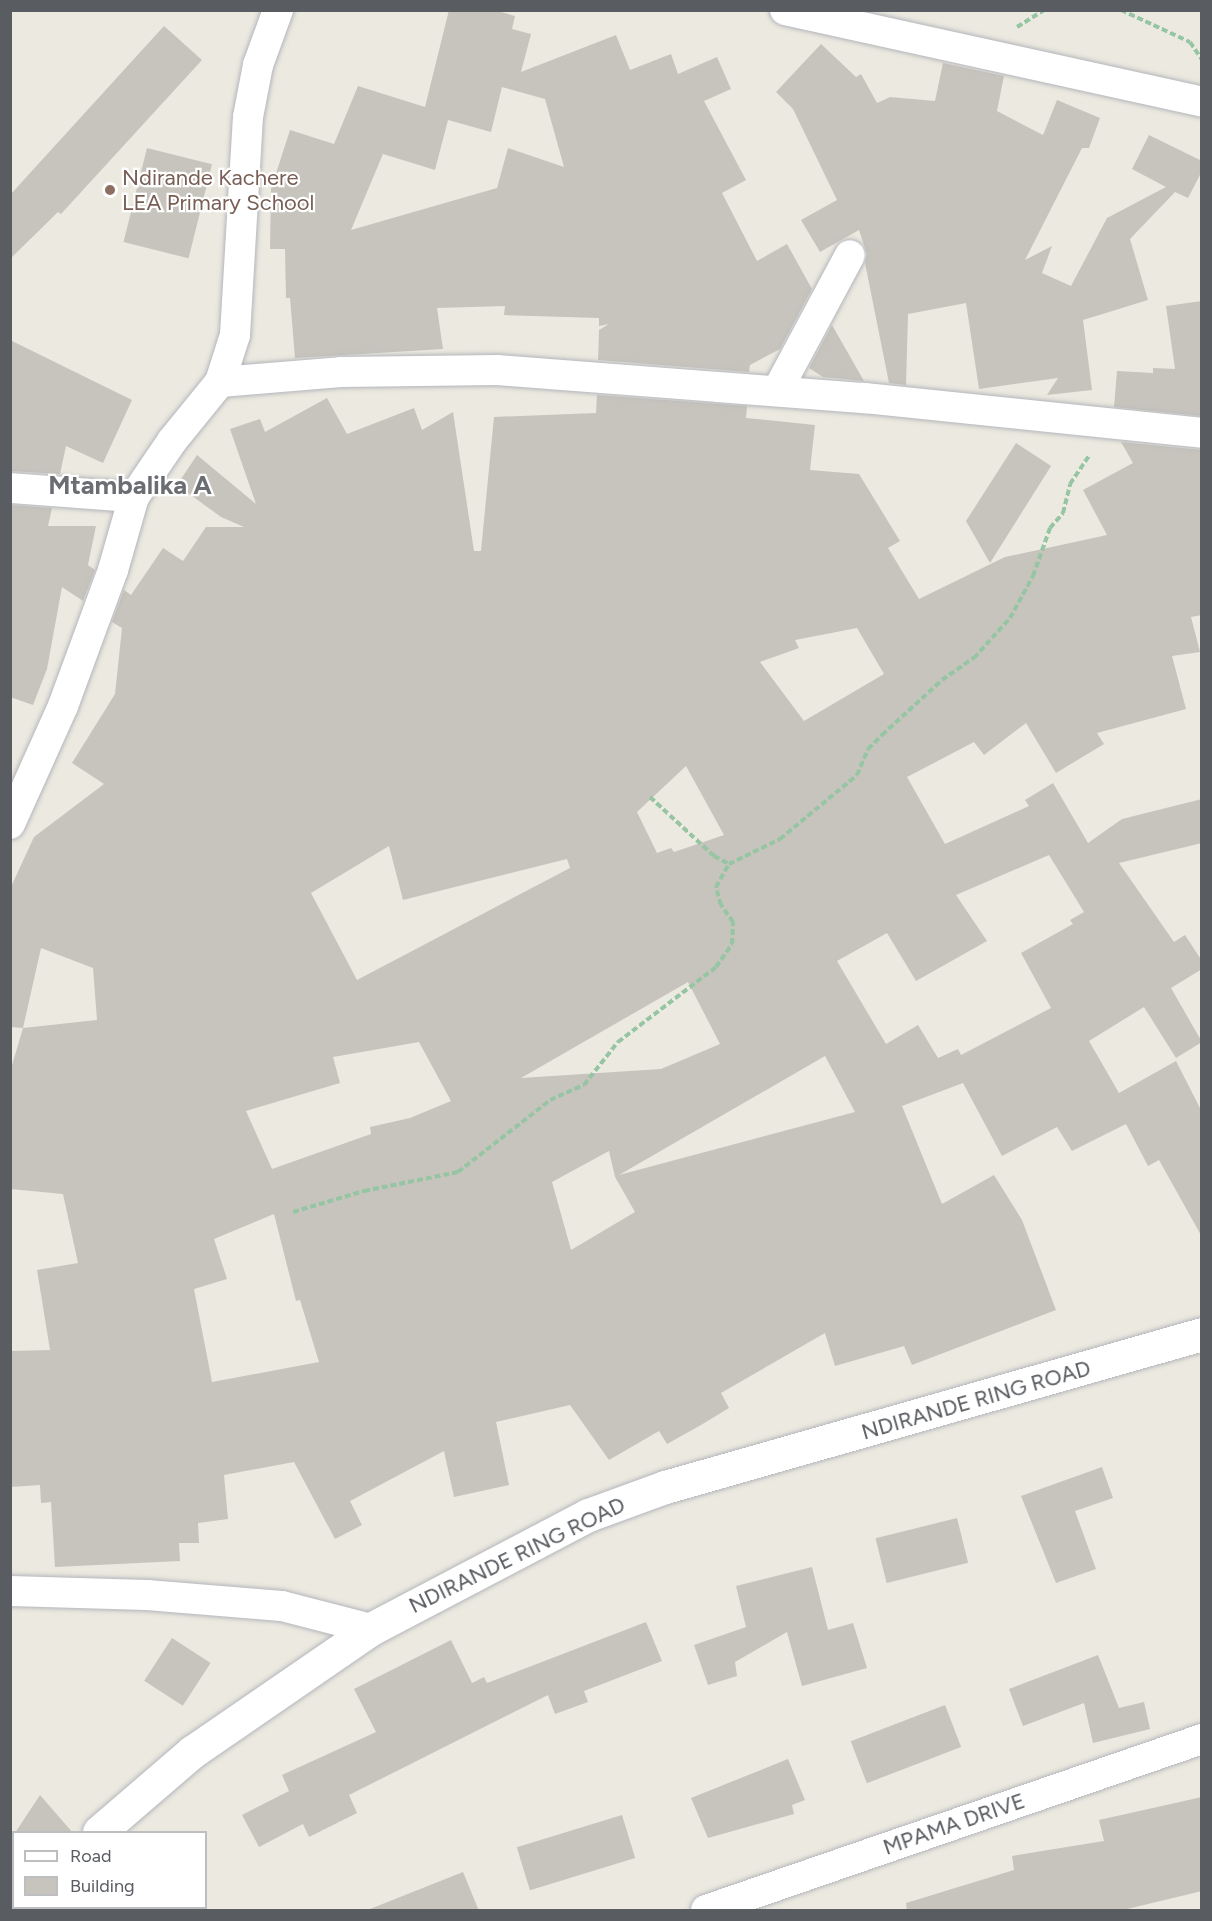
<!DOCTYPE html>
<html>
<head>
<meta charset="utf-8">
<style>
  body { margin:0 }
  #map { position:relative; width:1212px; height:1921px; overflow:hidden; background:#ece9e0; font-family:Figtree,sans-serif }
  div>[style] { position:absolute }
  .building>* { inset:0; background:#c7c4bd; transform-origin:0 0 }
  .path>* { height:4px; margin-top:-2px; transform-origin:0; background:repeating-linear-gradient(90deg,#95c5a3 0 6px,transparent 0 9px) }
  .roads { filter:drop-shadow(0 0 2px #b3b6bb) drop-shadow(0 0 2px #b3b6bb) }
  .minor>* { height:30px; margin:-15px; padding:0 15px; transform-origin:15px; border-radius:15px; background:#fff }
  .tertiary>* { height:33px; margin:-16.5px; padding:0 16.5px; transform-origin:16.5px; border-radius:16.5px; background:#fff }
  .dots>* { width:16px; height:16px; translate:-50% -50%; box-sizing:border-box; border:3px solid #fff; border-radius:50% }
  span { translate:-50% -50%; white-space:nowrap; text-align:center; line-height:1.15; -webkit-text-stroke:4.5px #fff; paint-order:stroke }
  .education-label { font-size:22px; color:#785e54 }
  .left { translate:0 -50%; text-align:left }
  .street-label { font-size:22px; color:#595c61 }
  .quarter-label { font-size:26px; color:#6a6e73; font-weight:700 }
  .frame { position:absolute; inset:0; border:12px solid #595c61; pointer-events:none }
  .legend { position:absolute; left:12px; top:1831px; width:195px; height:78px; box-sizing:border-box; background:#fff; border:2px solid #bdbec0; margin:0; padding:8px 10px; list-style:none; font-size:18px; color:#595c61 }
  .legend li { display:flex; align-items:center; gap:12px; height:30px }
  .legend b { width:30px; border:2px solid #bdbec0 }
</style>
</head>
<body>
<div id="map">
  <div class="building">
    <i style="clip-path:polygon(evenodd,449px 10px,494px 10px,515px 16px,512px 29px,531px 34px,521px 72px,616px 35px,630px 70px,671px 54px,678px 74px,717px 57px,731px 89px,704px 101px,746px 180px,722px 193px,757px 261px,787px 244px,812px 289px,780px 349px,750px 365px,749px 372px,598px 360px,599px 330px,609px 324px,599px 326px,599px 318px,504px 315px,505px 306px,437px 308px,443px 349px,295px 358px,290px 298px,286px 298px,285px 249px,270px 249px,271px 189px,290px 130px,334px 144px,358px 86px,425px 107px,449px 10px,502px 87px,545px 99px,564px 167px,508px 148px,497px 188px,351px 230px,383px 154px,435px 170px,448px 120px,491px 132px,502px 87px)"></i>
    <i style="clip-path:polygon(164px 26px,202px 60px,61px 214px,58px 212px,10px 259px,10px 195px)"></i>
    <i style="clip-path:polygon(821px 44px,856px 77px,861px 74px,877px 103px,890px 97px,935px 101px,943px 63px,1004px 76px,997px 111px,1043px 135px,1057px 100px,1100px 118px,1089px 148px,1082px 148px,1025px 260px,1052px 246px,1042px 273px,1071px 286px,1107px 218px,1166px 187px,1132px 169px,1149px 135px,1202px 161px,1202px 171px,1188px 198px,1175px 192px,1130px 239px,1148px 300px,1083px 320px,1092px 390px,1047px 395px,1058px 378px,979px 389px,966px 303px,908px 314px,906px 385px,889px 383px,865px 263px,867px 254px,859px 230px,820px 252px,801px 220px,837px 200px,793px 109px,776px 92px)"></i>
    <i style="left:147px;top:148px;width:67px;height:97px;rotate:14deg"></i>
    <i style="clip-path:polygon(1202px 301px,1202px 416px,1114px 407px,1117px 371px,1153px 373px,1153px 368px,1175px 369px,1166px 306px)"></i>
    <i style="clip-path:polygon(832px 325px,864px 381px,823px 377px,809px 368px)"></i>
    <i style="clip-path:polygon(10px 340px,132px 400px,103px 463px,66px 446px,60px 474px,10px 471px)"></i>
    <i style="clip-path:polygon(evenodd,597px 395px,747px 406px,746px 418px,815px 425px,810px 470px,859px 474px,900px 541px,888px 548px,919px 599px,1005px 557px,1107px 535px,1083px 490px,1133px 463px,1121px 442px,1202px 450px,1202px 615px,1191px 617px,1200px 652px,1172px 656px,1186px 709px,1097px 733px,1104px 744px,1056px 773px,1026px 723px,984px 755px,974px 742px,907px 777px,945px 844px,1029px 806px,1025px 800px,1053px 783px,1088px 843px,1122px 819px,1202px 799px,1202px 843px,1119px 863px,1174px 942px,1185px 935px,1202px 961px,1202px 969px,1171px 988px,1202px 1042px,1176px 1058px,1144px 1007px,1089px 1041px,1119px 1093px,1176px 1061px,1202px 1112px,1202px 1237px,1159px 1160px,1148px 1166px,1126px 1124px,1072px 1151px,1057px 1127px,1002px 1156px,963px 1083px,902px 1106px,942px 1204px,994px 1175px,1022px 1220px,1056px 1310px,912px 1365px,904px 1346px,835px 1366px,825px 1333px,721px 1393px,729px 1408px,701px 1425px,667px 1444px,659px 1431px,609px 1460px,570px 1405px,496px 1422px,509px 1485px,454px 1497px,444px 1451px,350px 1501px,362px 1525px,335px 1539px,294px 1462px,224px 1475px,228px 1519px,198px 1523px,199px 1543px,179px 1543px,180px 1561px,55px 1567px,51px 1502px,41px 1503px,40px 1485px,10px 1487px,10px 1351px,50px 1350px,37px 1270px,78px 1263px,63px 1194px,10px 1189px,10px 1072px,23px 1028px,97px 1020px,93px 968px,41px 948px,23px 1028px,10px 1027px,10px 889px,34px 837px,104px 784px,72px 763px,115px 694px,122px 628px,112px 622px,124px 590px,131px 595px,163px 548px,183px 561px,206px 527px,244px 527px,221px 517px,177px 485px,197px 455px,256px 504px,230px 429px,260px 419px,265px 432px,327px 398px,347px 434px,414px 408px,422px 430px,453px 412px,474px 551px,481px 551px,494px 417px,596px 413px,597px 395px,857px 628px,884px 674px,804px 721px,760px 662px,799px 648px,795px 640px,857px 628px,597px 395px,686px 766px,724px 835px,674px 852px,671px 848px,657px 853px,637px 812px,686px 766px,597px 395px,389px 846px,403px 900px,567px 859px,570px 868px,357px 980px,311px 893px,389px 846px,597px 395px,1049px 855px,1084px 912px,1070px 920px,1073px 924px,1021px 953px,1051px 1008px,961px 1055px,958px 1049px,938px 1058px,918px 1025px,886px 1044px,837px 961px,887px 933px,916px 981px,987px 941px,956px 895px,1049px 855px,597px 395px,688px 982px,720px 1044px,661px 1069px,521px 1078px,688px 982px,597px 395px,419px 1042px,451px 1101px,410px 1118px,370px 1127px,371px 1134px,272px 1169px,246px 1111px,340px 1083px,333px 1057px,419px 1042px,597px 395px,825px 1056px,855px 1112px,619px 1175px,825px 1056px,597px 395px,609px 1151px,615px 1177px,635px 1212px,571px 1250px,552px 1182px,609px 1151px,597px 395px,274px 1214px,296px 1301px,300px 1300px,319px 1362px,212px 1382px,194px 1289px,227px 1279px,214px 1239px,274px 1214px)"></i>
    <i style="clip-path:polygon(1016px 443px,1051px 466px,990px 563px,966px 521px)"></i>
    <i style="clip-path:polygon(10px 505px,52px 508px,48px 526px,96px 526px,88px 565px,95px 570px,83px 601px,62px 587px,47px 669px,33px 705px,10px 697px)"></i>
    <i style="clip-path:polygon(1102px 1467px,1113px 1498px,1075px 1511px,1096px 1569px,1056px 1583px,1021px 1496px)"></i>
    <i style="left:957px;top:1518px;width:46px;height:84px;rotate:76deg"></i>
    <i style="clip-path:polygon(812px 1567px,828px 1630px,853px 1623px,867px 1668px,802px 1686px,787px 1632px,735px 1662px,737px 1676px,708px 1685px,694px 1645px,746px 1627px,736px 1586px)"></i>
    <i style="clip-path:polygon(646px 1622px,662px 1661px,584px 1691px,588px 1702px,555px 1714px,548px 1695px,349px 1795px,357px 1813px,309px 1837px,303px 1824px,259px 1847px,242px 1815px,289px 1791px,282px 1775px,376px 1732px,354px 1689px,451px 1640px,472px 1683px,484px 1677px,487px 1683px)"></i>
    <i style="left:172px;top:1638px;width:46px;height:51px;rotate:33deg"></i>
    <i style="clip-path:polygon(1098px 1655px,1119px 1708px,1144px 1702px,1150px 1729px,1093px 1743px,1084px 1703px,1023px 1726px,1009px 1689px)"></i>
    <i style="left:945px;top:1705px;width:45px;height:101px;rotate:69deg"></i>
    <i style="clip-path:polygon(788px 1759px,805px 1800px,792px 1805px,794px 1814px,708px 1838px,691px 1798px)"></i>
    <i style="clip-path:polygon(40px 1795px,73px 1833px,15px 1833px)"></i>
    <i style="clip-path:polygon(1202px 1797px,1202px 1891px,1119px 1911px,907px 1911px,906px 1903px,1014px 1870px,1012px 1856px,1104px 1841px,1099px 1820px)"></i>
    <i style="left:622px;top:1815px;width:45px;height:110px;rotate:73deg"></i>
    <i style="clip-path:polygon(463px 1872px,479px 1911px,370px 1911px,370px 1909px)"></i>
  </div>
  <div class="path">
    <i style="left:1121px;top:10px;width:76px;rotate:24.9deg"></i>
    <i style="left:1190px;top:42px;width:22px;rotate:56deg"></i>
    <i style="left:1017px;top:27px;width:32px;rotate:-32deg"></i>
    <i style="left:650px;top:797px;width:87px;rotate:42.7deg"></i>
    <i style="left:714px;top:856px;width:17px;rotate:28deg"></i>
    <i style="left:729px;top:864px;width:57px;rotate:-26.1deg"></i>
    <i style="left:780px;top:839px;width:100px;rotate:-39.7deg"></i>
    <i style="left:857px;top:775px;width:28px;rotate:-67deg"></i>
    <i style="left:868px;top:749px;width:20px;rotate:-45deg"></i>
    <i style="left:882px;top:735px;width:81px;rotate:-42.5deg"></i>
    <i style="left:942px;top:680px;width:39px;rotate:-35deg"></i>
    <i style="left:974px;top:658px;width:54px;rotate:-48deg"></i>
    <i style="left:1010px;top:618px;width:48px;rotate:-61.3deg"></i>
    <i style="left:1033px;top:576px;width:51px;rotate:-70.5deg"></i>
    <i style="left:1050px;top:528px;width:20px;rotate:-49deg"></i>
    <i style="left:1063px;top:513px;width:30px;rotate:-76deg"></i>
    <i style="left:1070px;top:484px;width:36px;rotate:-56deg"></i>
    <i style="left:293px;top:1212px;width:74px;rotate:-16.5deg"></i>
    <i style="left:364px;top:1191px;width:96px;rotate:-11.4deg"></i>
    <i style="left:458px;top:1172px;width:117px;rotate:-38deg"></i>
    <i style="left:550px;top:1100px;width:37px;rotate:-24deg"></i>
    <i style="left:584px;top:1085px;width:55px;rotate:-51.7deg"></i>
    <i style="left:618px;top:1042px;width:123px;rotate:-37.4deg"></i>
    <i style="left:716px;top:967px;width:28px;rotate:-55deg"></i>
    <i style="left:732px;top:944px;width:22px;rotate:-87deg"></i>
    <i style="left:733px;top:922px;width:21px;rotate:-125deg"></i>
    <i style="left:721px;top:905px;width:19px;rotate:-106deg"></i>
    <i style="left:716px;top:887px;width:26px;rotate:-61deg"></i>
  </div>
  <div class="roads">
    <div class="minor">
      <i style="left:785px;top:10px;width:427px;rotate:12.4deg"></i>
      <i style="left:220px;top:382px;width:121px;rotate:-4.7deg"></i>
      <i style="left:341px;top:372px;width:156px;rotate:-0.7deg"></i>
      <i style="left:497px;top:370px;width:369px;rotate:4.4deg"></i>
      <i style="left:865px;top:398px;width:339px;rotate:5.9deg"></i>
      <i style="left:777px;top:391px;width:154px;rotate:-61.8deg"></i>
      <i style="left:10px;top:488px;width:124px;rotate:4.2deg"></i>
      <i style="left:10px;top:824px;width:129px;rotate:-65.8deg"></i>
      <i style="left:63px;top:706px;width:145px;rotate:-69.8deg"></i>
      <i style="left:113px;top:570px;width:76px;rotate:-74deg"></i>
      <i style="left:134px;top:497px;width:68px;rotate:-55.8deg"></i>
      <i style="left:172px;top:441px;width:76px;rotate:-50.9deg"></i>
      <i style="left:220px;top:382px;width:49px;rotate:-72.3deg"></i>
      <i style="left:235px;top:335px;width:218px;rotate:-86.6deg"></i>
      <i style="left:248px;top:117px;width:53px;rotate:-79.1deg"></i>
      <i style="left:258px;top:65px;width:59px;rotate:-70deg"></i>
      <i style="left:10px;top:1591px;width:137px;rotate:1.7deg"></i>
      <i style="left:147px;top:1595px;width:135px;rotate:4.7deg"></i>
      <i style="left:282px;top:1606px;width:92px;rotate:14.5deg"></i>
      <i style="left:706px;top:1910px;width:525px;rotate:-19.02deg"></i>
    </div>
    <div class="tertiary">
      <i style="left:99px;top:1832px;width:123px;rotate:-40.7deg"></i>
      <i style="left:192px;top:1752px;width:217px;rotate:-34.5deg"></i>
      <i style="left:371px;top:1629px;width:245px;rotate:-27.7deg"></i>
      <i style="left:588px;top:1515px;width:82px;rotate:-20deg"></i>
      <i style="left:665px;top:1487px;width:558px;rotate:-15.9deg"></i>
      <i style="left:29px;top:1910px;width:3px;rotate:-45deg"></i>
    </div>
  </div>
  <div class="dots">
    <i style="left:110px;top:190px;background:#8d6e63"></i>
  </div>
  <div class="education-label">
    <span class="left" style="left:122px;top:190px">Ndirande Kachere<br>LEA Primary School</span>
  </div>
  <div class="street-label">
    <span style="left:976px;top:1400px;rotate:-16deg">NDIRANDE RING ROAD</span>
    <span style="left:517px;top:1555px;rotate:-26deg">NDIRANDE RING ROAD</span>
    <span style="left:954px;top:1824px;rotate:-19deg">MPAMA DRIVE</span>
  </div>
  <div class="quarter-label">
    <span style="left:130px;top:486px">Mtambalika A</span>
  </div>
  <div class="frame"></div>
  <ul class="legend">
  <li><b style="height:8px;background:#fff"></b>Road</li>
  <li><b style="height:16px;background:#c7c4bd"></b>Building</li>
  </ul>
</div>
</body>
</html>
